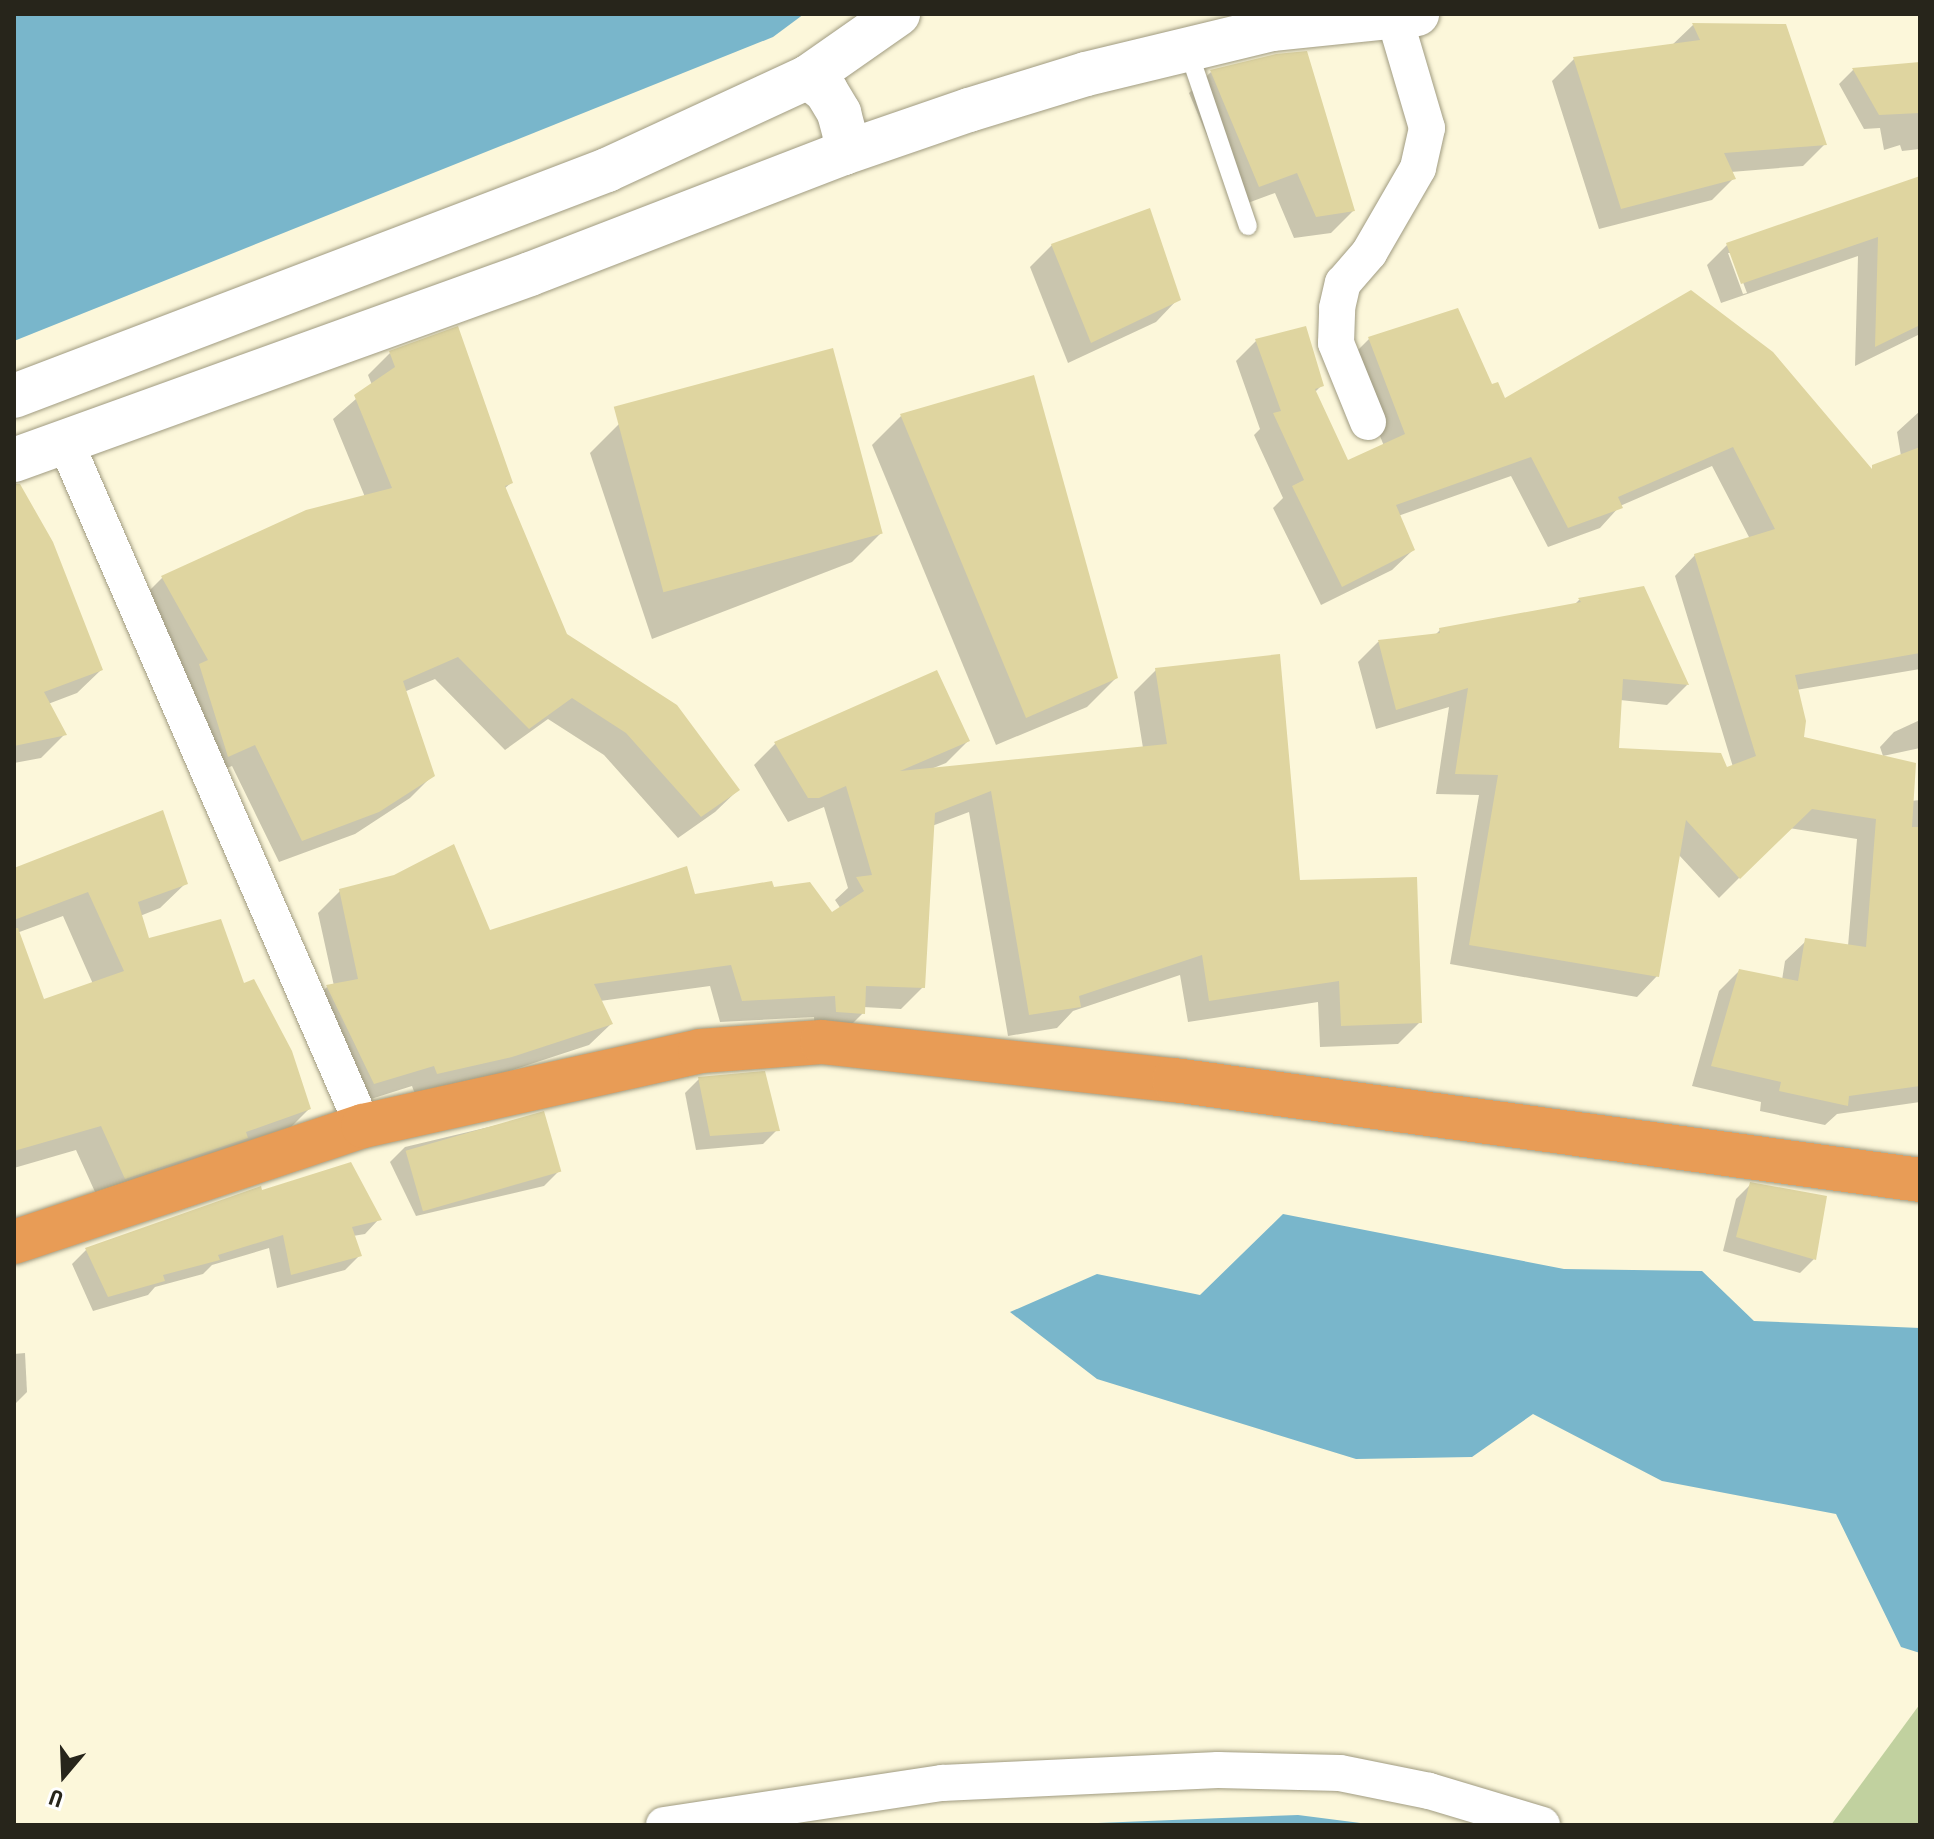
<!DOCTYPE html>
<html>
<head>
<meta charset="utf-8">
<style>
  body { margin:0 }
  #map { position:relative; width:1934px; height:1839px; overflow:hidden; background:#fcf7da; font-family:"Roboto Condensed",sans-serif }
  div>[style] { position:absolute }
  .green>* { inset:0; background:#c1d19f }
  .water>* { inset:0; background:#79b6cb }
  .shadow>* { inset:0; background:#0003 }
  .building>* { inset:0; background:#dfd5a0; transform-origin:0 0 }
  .roads { filter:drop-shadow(0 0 2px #a09b81) drop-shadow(0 0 2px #a09b81) }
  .service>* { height:18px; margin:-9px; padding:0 9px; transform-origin:9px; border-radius:9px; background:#fff }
  .minor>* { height:36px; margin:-18px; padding:0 18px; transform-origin:18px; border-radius:18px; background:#fff }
  .tertiary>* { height:44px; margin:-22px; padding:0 22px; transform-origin:22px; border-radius:22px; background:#fff }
  .trunk>* { height:44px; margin:-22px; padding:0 22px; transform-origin:22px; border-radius:22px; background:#e89c56 }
  span { translate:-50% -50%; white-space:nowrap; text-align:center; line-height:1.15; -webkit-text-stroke:6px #fff; paint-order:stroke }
  .frame { position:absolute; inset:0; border:16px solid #27251b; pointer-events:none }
  .north { position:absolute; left:24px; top:1735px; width:80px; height:80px; -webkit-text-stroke:6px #fff; paint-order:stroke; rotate:199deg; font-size:22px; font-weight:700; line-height:32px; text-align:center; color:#27251b }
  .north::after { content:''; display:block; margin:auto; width:28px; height:36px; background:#27251b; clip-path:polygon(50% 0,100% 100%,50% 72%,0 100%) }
</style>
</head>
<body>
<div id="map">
  <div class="green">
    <i style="clip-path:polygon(1920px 1704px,1920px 1825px,1831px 1825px)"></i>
  </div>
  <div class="water">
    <i style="clip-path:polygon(14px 14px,804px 14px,773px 37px,14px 341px)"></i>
    <i style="clip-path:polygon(1283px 1214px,1564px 1269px,1702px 1271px,1754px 1321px,1920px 1328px,1920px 1653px,1901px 1647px,1836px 1514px,1662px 1481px,1533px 1414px,1472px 1457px,1356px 1459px,1097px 1379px,1010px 1312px,1097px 1274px,1200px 1295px)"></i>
    <i style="clip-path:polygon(1298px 1815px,1376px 1825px,1048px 1825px)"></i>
  </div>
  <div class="shadow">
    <i style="clip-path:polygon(1693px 25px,1784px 26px,1825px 144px,1803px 166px,1731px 172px,1734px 178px,1712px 200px,1599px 229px,1552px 81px,1574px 59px,1671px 46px)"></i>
    <i style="clip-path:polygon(1920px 64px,1920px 149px,1902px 151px,1900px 145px,1884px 150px,1880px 128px,1864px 129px,1839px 84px,1853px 70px)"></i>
    <i style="clip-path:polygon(1211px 72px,1353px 211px,1331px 233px,1294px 238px,1275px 193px,1237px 207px,1189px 93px)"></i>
    <i style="clip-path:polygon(evenodd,1920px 178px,1920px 334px,1855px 366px,1858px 256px,1721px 303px,1707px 265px,1727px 245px,1920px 178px,1728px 253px,1732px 253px,1747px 293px,1743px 294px,1728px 253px)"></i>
    <i style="clip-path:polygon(1052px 245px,1178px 299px,1156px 322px,1068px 363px,1030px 267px)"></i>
    <i style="clip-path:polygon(1457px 311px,1491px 387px,1505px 401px,1870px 470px,1901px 456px,1897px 432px,1920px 411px,1920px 669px,1796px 690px,1802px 739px,1911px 801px,1920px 800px,1920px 1102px,1837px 1114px,1825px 1125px,1760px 1111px,1761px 1102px,1692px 1086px,1719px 991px,1739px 971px,1782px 980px,1785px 961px,1806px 941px,1848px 946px,1857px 839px,1789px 828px,1719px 898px,1678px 854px,1657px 976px,1637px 997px,1450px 964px,1479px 795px,1436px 794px,1449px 707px,1376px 729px,1358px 662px,1378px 642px,1435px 635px,1440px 630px,1573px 606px,1579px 600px,1642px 588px,1687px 685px,1667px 705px,1620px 700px,1617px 750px,1726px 769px,1733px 767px,1675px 576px,1695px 555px,1750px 539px,1712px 466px,1620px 506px,1600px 528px,1548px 547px,1511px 476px,1398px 516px,1413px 550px,1392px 570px,1321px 605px,1273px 508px,1283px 498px,1254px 435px,1260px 429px,1236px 361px,1256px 341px,1322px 385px,1315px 392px,1347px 463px,1384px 446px,1349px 359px,1369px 339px)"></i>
    <i style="clip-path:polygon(390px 353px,511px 483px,504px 489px,565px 636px,738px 790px,715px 812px,678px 838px,604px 755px,548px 719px,505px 750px,435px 679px,404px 692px,433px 775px,410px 798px,355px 834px,279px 862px,232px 766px,206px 777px,140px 600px,162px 578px,365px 497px,333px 419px,372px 385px,368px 375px)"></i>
    <i style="clip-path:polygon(1033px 378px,1116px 678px,1087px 707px,996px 745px,872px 445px,901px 416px)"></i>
    <i style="clip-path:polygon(619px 424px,881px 533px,852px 562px,652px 639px,590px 453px)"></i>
    <i style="clip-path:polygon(14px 485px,101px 670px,77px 693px,48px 704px,64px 735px,41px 758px,14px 763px)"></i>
    <i style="clip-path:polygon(1156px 670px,1298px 882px,1420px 1022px,1398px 1044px,1320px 1047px,1318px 1002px,1188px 1022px,1180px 975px,1073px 1011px,1057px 1028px,1008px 1036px,969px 812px,932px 826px,923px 987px,901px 1009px,863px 1007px,863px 1013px,841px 1035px,815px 1034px,814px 1017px,720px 1022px,710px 986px,600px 1001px,611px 1024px,589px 1045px,488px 1078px,415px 1094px,412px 1086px,352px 1105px,306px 1008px,327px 987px,334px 986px,318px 913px,340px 891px,489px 932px,694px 896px,772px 889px,832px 915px,841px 909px,835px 900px,848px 888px,824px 807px,788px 822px,754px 765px,775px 744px,968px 741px,946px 763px,931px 769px,1143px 748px,1134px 692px)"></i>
    <i style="clip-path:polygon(1920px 720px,1920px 748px,1883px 756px,1880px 747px,1894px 732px)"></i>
    <i style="clip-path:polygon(14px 870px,186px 883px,160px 908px,140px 916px,148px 941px,242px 986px,309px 1109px,284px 1134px,100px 1203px,76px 1150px,14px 1168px,14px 984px,43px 1001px,93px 984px,63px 916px,14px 934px)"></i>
    <i style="clip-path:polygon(699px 1079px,777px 1130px,763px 1144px,696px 1150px,685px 1093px)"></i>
    <i style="clip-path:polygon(543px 1114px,558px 1172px,544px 1186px,416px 1216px,390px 1162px,405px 1147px)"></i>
    <i style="clip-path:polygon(1750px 1185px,1814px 1259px,1800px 1273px,1723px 1251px,1736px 1199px)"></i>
    <i style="clip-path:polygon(261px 1192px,379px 1219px,365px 1234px,353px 1236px,360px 1255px,345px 1270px,277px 1288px,269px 1248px,212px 1265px,203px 1274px,155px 1287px,148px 1295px,93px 1311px,72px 1264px,86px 1250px)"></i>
    <i style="clip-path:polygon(25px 1353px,27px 1392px,14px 1405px,14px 1354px)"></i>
  </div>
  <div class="building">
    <i style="clip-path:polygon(1692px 23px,1786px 24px,1827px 145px,1724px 153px,1736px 179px,1621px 209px,1573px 57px,1700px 40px)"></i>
    <i style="clip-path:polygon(1307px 51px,1355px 211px,1316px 217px,1297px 173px,1259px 187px,1210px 70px,1276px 54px)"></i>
    <i style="clip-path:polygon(1920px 62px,1920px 113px,1879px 115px,1852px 68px)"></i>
    <i style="clip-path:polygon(1920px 176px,1920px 325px,1875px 347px,1878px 237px,1741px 284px,1726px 243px)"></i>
    <i style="clip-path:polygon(1150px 208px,1181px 300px,1091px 343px,1051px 244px)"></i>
    <i style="clip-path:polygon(1691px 290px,1773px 352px,1872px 469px,1872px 465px,1920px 447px,1920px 653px,1795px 675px,1806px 721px,1804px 737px,1916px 763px,1912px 827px,1920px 827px,1920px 1086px,1849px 1096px,1848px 1106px,1779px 1091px,1781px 1082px,1711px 1066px,1739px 969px,1798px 981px,1805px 938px,1866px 947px,1876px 819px,1812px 809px,1740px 879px,1686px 820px,1659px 977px,1469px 945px,1498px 775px,1455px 774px,1468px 688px,1396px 710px,1378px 640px,1440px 633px,1439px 628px,1581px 602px,1578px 598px,1644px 586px,1689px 685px,1623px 679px,1619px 748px,1721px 753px,1727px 767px,1756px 756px,1694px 554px,1775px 529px,1733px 447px,1618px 497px,1623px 508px,1568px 528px,1531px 457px,1396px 505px,1415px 550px,1342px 587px,1292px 486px,1304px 480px,1273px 413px,1281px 411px,1255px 339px,1306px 326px,1324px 386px,1315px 389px,1348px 460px,1405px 434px,1368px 337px,1458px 308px,1492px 384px,1498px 382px,1505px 398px)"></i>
    <i style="clip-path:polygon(458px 326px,513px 483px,505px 486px,567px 634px,677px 705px,740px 790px,701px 817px,626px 733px,572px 698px,529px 729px,458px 657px,403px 681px,435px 776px,379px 812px,302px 841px,255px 745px,228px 757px,199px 664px,208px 660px,161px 576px,306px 510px,392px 488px,354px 395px,395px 367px,389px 351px)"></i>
    <i style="left:833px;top:348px;width:192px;height:227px;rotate:75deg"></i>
    <i style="clip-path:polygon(1034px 375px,1118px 678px,1026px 718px,900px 414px)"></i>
    <i style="clip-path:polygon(14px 484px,20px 484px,53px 542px,103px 670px,44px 692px,67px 735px,14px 746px)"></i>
    <i style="clip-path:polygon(1280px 654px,1300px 880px,1417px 877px,1422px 1023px,1341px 1026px,1339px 981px,1209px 1001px,1202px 955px,1079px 996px,1081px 1007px,1029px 1015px,991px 791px,935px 813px,925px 988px,866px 986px,865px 1014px,836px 1012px,835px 996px,742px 1001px,731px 965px,594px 984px,613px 1024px,512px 1057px,437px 1074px,434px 1066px,374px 1084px,326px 985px,358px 979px,339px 889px,394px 875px,454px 844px,490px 930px,687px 866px,695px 894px,772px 881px,774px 887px,810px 882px,832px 912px,864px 891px,856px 877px,872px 875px,846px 786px,819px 798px,808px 798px,774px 742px,937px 670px,970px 741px,900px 771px,1167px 744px,1155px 668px)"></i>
    <i style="clip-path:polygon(163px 810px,188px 884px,138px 902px,149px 938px,221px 919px,244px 983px,254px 979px,292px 1051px,311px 1109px,246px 1132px,248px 1138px,125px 1179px,101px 1126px,14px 1151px,14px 928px,18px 928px,44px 999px,124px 971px,88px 892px,14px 920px,14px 868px)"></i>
    <i style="clip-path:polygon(765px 1071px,780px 1131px,710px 1136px,698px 1077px)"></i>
    <i style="left:544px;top:1111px;width:63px;height:144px;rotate:74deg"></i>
    <i style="clip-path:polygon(351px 1162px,382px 1220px,352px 1227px,362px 1256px,291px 1275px,283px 1235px,218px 1255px,220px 1260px,163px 1275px,165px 1281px,108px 1297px,85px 1248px,261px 1186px,262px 1190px)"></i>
    <i style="clip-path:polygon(1750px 1182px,1827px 1196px,1816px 1260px,1736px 1237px)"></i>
  </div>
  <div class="roads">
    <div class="service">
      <i style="left:1188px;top:50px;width:186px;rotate:71.2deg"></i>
    </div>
    <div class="minor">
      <i style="left:1368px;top:422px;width:85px;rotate:-112.1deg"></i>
      <i style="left:1336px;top:343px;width:35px;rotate:-88deg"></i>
      <i style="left:1337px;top:308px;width:26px;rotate:-77deg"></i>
      <i style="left:1343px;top:283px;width:40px;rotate:-49deg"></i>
      <i style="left:1369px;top:253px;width:98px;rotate:-60deg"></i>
      <i style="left:1418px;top:168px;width:41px;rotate:-77.3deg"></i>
      <i style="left:1427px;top:128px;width:117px;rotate:-106.4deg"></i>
      <i style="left:65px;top:441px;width:747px;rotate:66.49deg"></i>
      <i style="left:664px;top:1825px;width:281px;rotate:-8.6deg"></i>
      <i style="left:942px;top:1783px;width:276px;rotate:-2.7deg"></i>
      <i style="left:1218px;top:1770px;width:122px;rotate:1.4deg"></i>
      <i style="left:1340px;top:1773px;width:91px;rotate:11.4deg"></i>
      <i style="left:1429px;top:1791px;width:118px;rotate:16.7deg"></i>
    </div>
    <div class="tertiary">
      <i style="left:808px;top:77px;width:23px;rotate:38deg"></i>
      <i style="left:826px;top:91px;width:26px;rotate:59deg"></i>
      <i style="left:839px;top:113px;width:23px;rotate:75deg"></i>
      <i style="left:845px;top:135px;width:18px;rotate:93deg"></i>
      <i style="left:14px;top:396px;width:635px;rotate:-20.86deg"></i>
      <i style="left:607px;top:170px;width:221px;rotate:-24.8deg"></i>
      <i style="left:808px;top:77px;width:110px;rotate:-35deg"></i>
      <i style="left:14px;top:460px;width:548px;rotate:-19.82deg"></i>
      <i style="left:530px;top:274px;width:337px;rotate:-21.1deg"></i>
      <i style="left:844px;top:153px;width:132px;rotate:-19deg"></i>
      <i style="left:969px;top:110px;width:122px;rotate:-17.1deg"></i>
      <i style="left:1086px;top:74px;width:191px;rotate:-13.6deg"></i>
      <i style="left:1272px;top:29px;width:146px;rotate:-5.9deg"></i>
    </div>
    <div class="trunk">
      <i style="left:14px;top:1242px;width:368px;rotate:-18.4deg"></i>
      <i style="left:363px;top:1126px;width:345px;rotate:-12.5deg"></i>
      <i style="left:700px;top:1051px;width:122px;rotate:-4.2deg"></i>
      <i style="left:822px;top:1042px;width:354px;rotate:6.2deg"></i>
      <i style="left:1174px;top:1080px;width:753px;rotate:7.63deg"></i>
    </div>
  </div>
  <div class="frame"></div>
  <div class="north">U</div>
</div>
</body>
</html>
